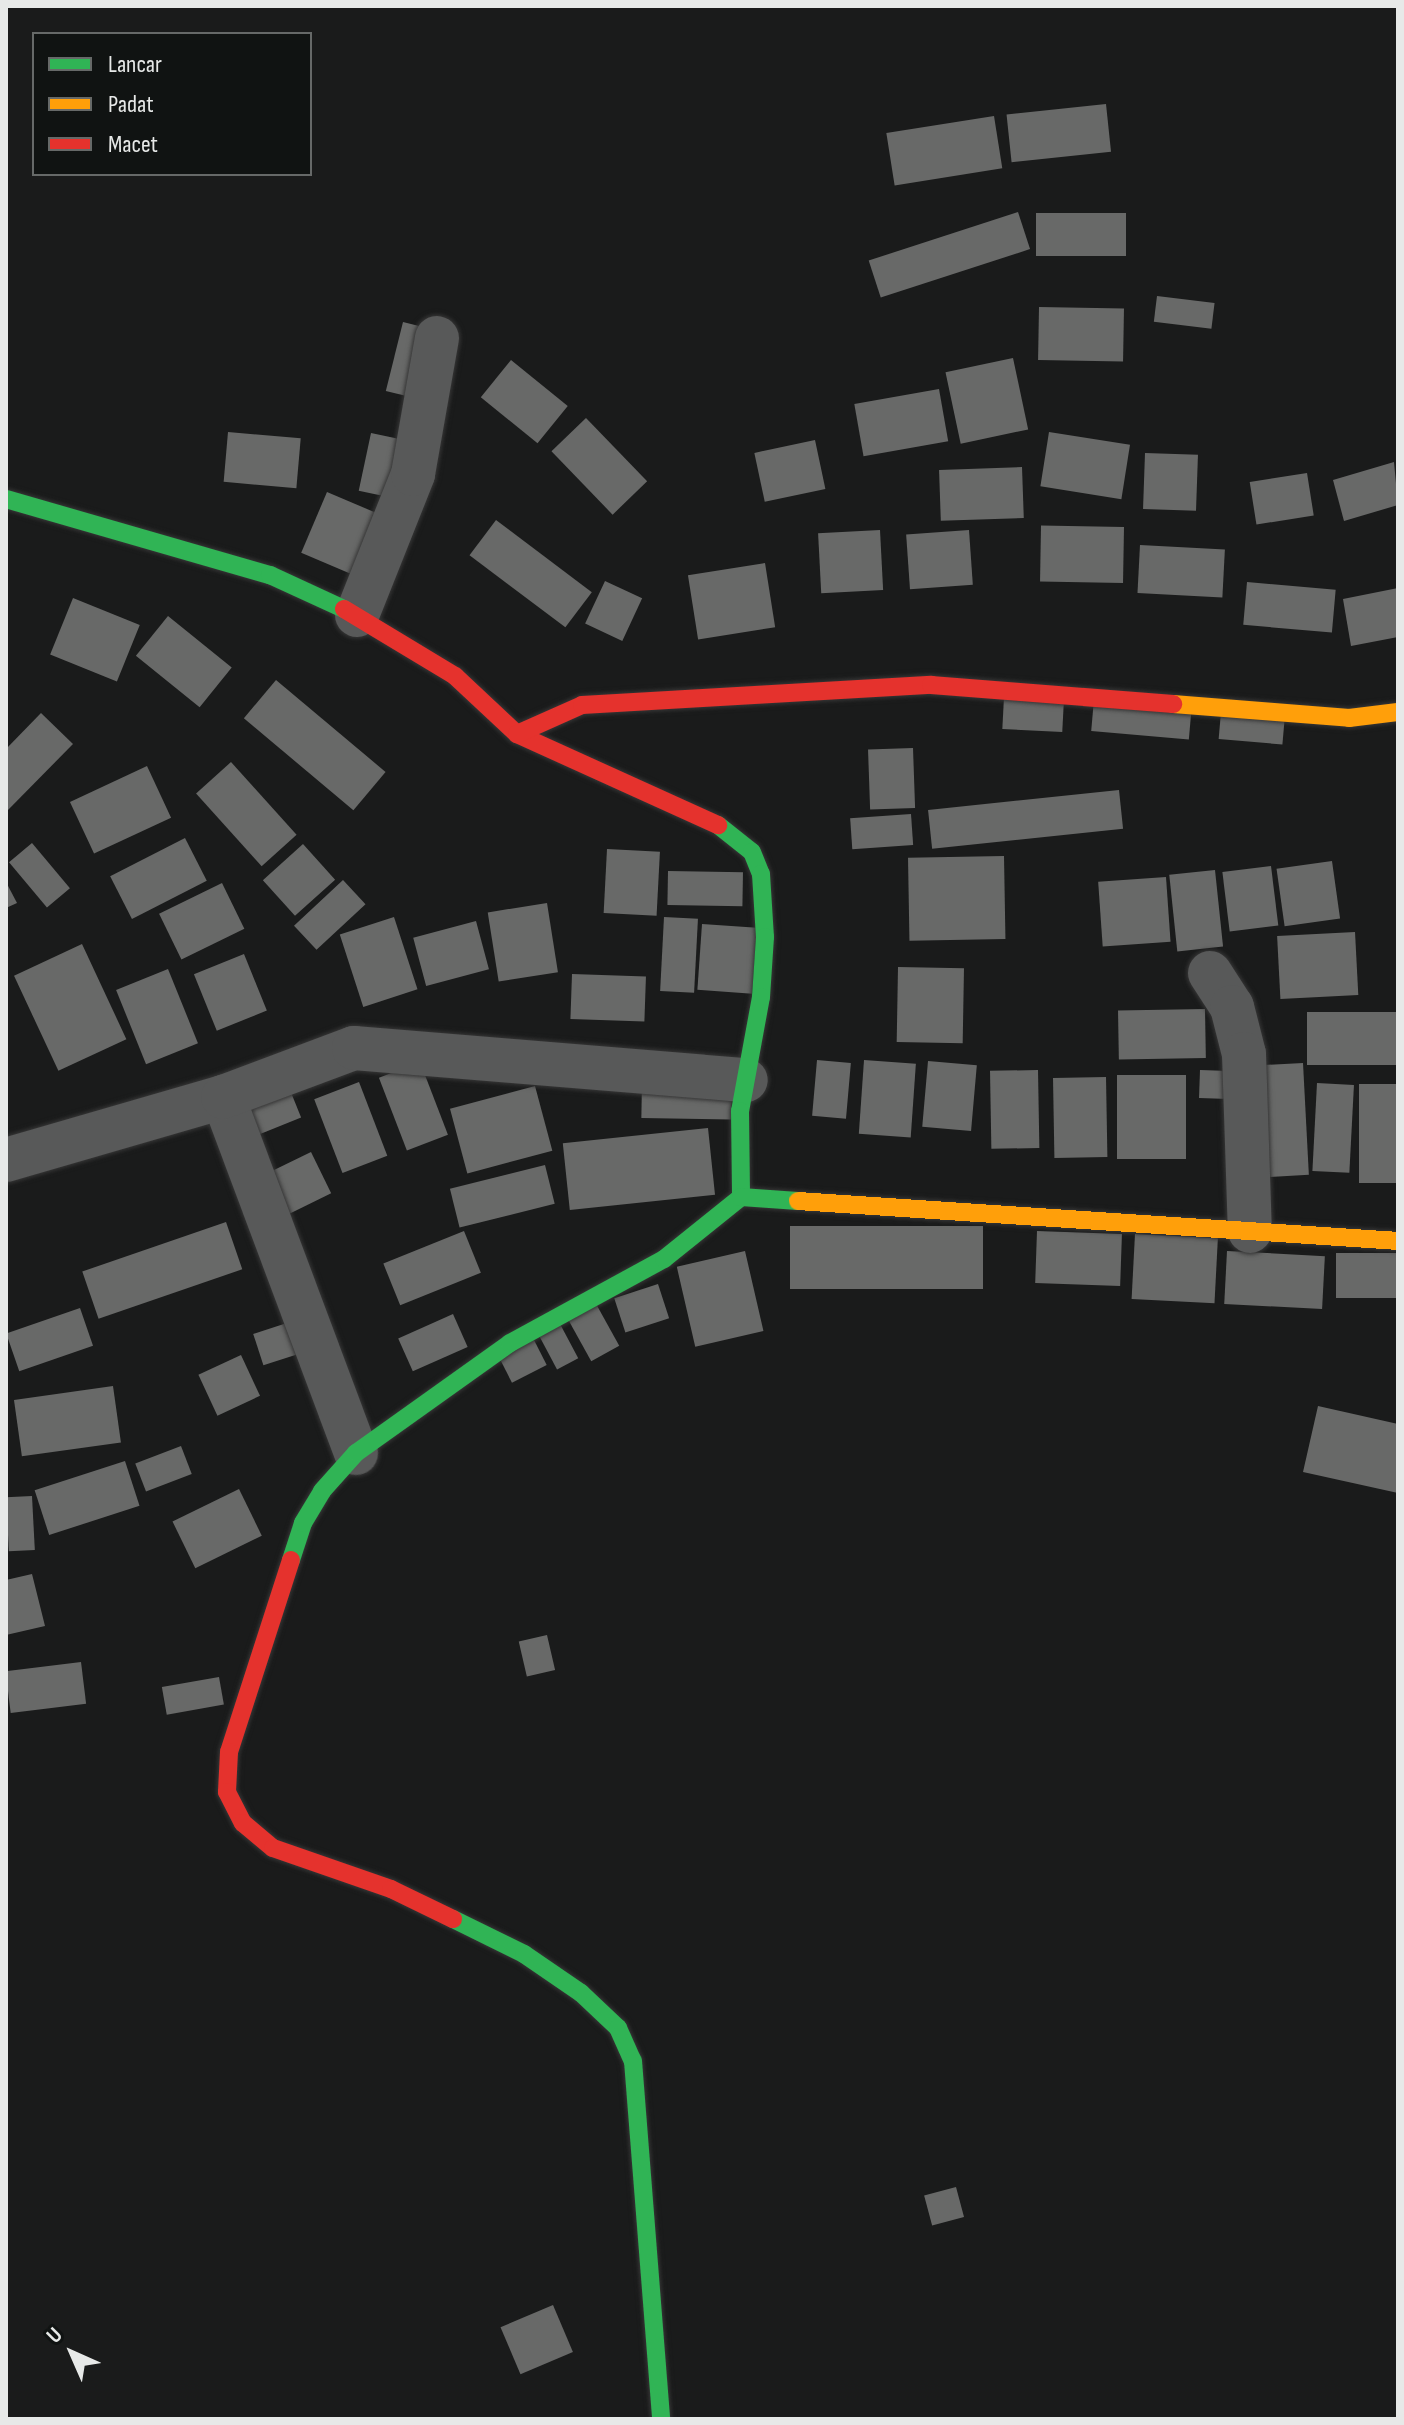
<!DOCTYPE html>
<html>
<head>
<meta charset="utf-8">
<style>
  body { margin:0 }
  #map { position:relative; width:1404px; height:2425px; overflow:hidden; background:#1a1b1b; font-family:"Sofia Sans Condensed",sans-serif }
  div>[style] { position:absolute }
  .building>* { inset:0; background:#686968; transform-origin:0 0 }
  .roads { filter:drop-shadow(0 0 2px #363636) drop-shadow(0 0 2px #363636) }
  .street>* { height:44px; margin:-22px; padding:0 22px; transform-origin:22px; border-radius:22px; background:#585959 }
  .fast>* { height:18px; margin:-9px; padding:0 9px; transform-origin:9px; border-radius:9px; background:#30b455 }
  .slow>* { height:18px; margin:-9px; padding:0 9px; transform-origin:9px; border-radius:9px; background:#ff9f0a }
  .jam>* { height:18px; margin:-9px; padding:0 9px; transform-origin:9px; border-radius:9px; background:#e5322d }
  span { translate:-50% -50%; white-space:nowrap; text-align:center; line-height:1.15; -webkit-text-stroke:8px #101312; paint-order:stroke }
  .frame { position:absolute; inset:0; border:8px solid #e7e9e8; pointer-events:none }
  .legend { position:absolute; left:32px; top:32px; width:280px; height:144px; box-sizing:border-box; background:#101312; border:2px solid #666968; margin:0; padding:10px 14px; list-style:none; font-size:24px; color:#e7e9e8 }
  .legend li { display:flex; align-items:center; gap:16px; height:40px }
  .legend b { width:40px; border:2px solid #666968 }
  .north { position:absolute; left:32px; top:2313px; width:80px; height:80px; -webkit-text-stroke:6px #101312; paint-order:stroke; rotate:315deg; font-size:22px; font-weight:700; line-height:32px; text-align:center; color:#e7e9e8 }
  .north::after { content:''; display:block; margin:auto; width:28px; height:36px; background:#e7e9e8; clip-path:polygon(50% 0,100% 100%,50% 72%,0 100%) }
</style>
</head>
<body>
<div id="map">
  <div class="building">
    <i style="left:1106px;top:104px;width:48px;height:100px;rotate:84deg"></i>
    <i style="left:994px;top:116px;width:53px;height:109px;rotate:81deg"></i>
    <i style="left:1018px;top:212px;width:39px;height:157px;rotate:72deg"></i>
    <i style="left:1036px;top:213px;width:90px;height:43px"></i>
    <i style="left:1157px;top:296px;width:58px;height:26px;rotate:7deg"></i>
    <i style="left:1039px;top:307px;width:85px;height:53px;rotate:1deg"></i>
    <i style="left:403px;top:322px;width:33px;height:71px;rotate:14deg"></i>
    <i style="left:1013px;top:358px;width:73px;height:69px;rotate:78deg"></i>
    <i style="left:511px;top:360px;width:73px;height:48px;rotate:39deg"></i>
    <i style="left:939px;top:389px;width:53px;height:86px;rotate:80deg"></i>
    <i style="left:586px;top:418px;width:88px;height:48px;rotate:46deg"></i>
    <i style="left:228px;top:432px;width:73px;height:50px;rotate:5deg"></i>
    <i style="left:1049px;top:432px;width:82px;height:55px;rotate:9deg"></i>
    <i style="left:371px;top:433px;width:40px;height:59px;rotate:12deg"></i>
    <i style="left:815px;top:440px;width:50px;height:62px;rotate:78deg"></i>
    <i style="left:1145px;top:453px;width:53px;height:56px;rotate:2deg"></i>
    <i style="clip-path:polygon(1394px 462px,1398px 505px,1344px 521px,1333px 480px)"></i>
    <i style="left:1022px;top:467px;width:51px;height:83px;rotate:88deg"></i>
    <i style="left:1307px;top:473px;width:43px;height:58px;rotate:81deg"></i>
    <i style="left:327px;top:492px;width:67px;height:66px;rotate:23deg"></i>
    <i style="left:496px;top:520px;width:120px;height:44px;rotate:37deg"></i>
    <i style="left:1124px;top:527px;width:56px;height:83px;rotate:91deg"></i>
    <i style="left:880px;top:530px;width:60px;height:62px;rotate:87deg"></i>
    <i style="left:969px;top:530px;width:55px;height:63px;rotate:86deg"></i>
    <i style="left:1140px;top:545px;width:85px;height:48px;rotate:3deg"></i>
    <i style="left:765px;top:563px;width:65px;height:78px;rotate:81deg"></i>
    <i style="left:605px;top:581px;width:41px;height:47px;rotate:25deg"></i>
    <i style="left:1247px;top:582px;width:89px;height:43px;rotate:5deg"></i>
    <i style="clip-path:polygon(1398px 588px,1398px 637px,1351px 646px,1343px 599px)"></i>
    <i style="left:73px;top:598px;width:72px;height:61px;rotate:22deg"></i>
    <i style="left:168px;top:616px;width:82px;height:51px;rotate:39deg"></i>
    <i style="left:276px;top:680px;width:143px;height:50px;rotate:40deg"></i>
    <i style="left:1004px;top:697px;width:60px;height:32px;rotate:3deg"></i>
    <i style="left:1094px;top:699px;width:98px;height:32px;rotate:5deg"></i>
    <i style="left:1221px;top:712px;width:64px;height:27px;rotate:5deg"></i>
    <i style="clip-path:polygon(41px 713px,73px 744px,8px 810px,6px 749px)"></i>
    <i style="left:913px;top:748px;width:60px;height:45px;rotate:88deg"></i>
    <i style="left:231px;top:762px;width:98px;height:47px;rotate:48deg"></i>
    <i style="left:147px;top:766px;width:57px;height:85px;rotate:65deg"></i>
    <i style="left:1119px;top:790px;width:39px;height:192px;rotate:84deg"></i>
    <i style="left:911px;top:814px;width:31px;height:61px;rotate:86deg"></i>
    <i style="left:185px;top:838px;width:48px;height:84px;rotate:63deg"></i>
    <i style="left:32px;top:843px;width:59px;height:30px;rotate:50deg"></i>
    <i style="left:303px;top:844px;width:48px;height:54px;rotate:48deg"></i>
    <i style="left:607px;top:849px;width:53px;height:64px;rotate:3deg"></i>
    <i style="left:1004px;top:856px;width:83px;height:96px;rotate:89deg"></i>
    <i style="left:1332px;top:861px;width:58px;height:56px;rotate:82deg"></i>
    <i style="left:1271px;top:866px;width:60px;height:49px;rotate:83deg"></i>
    <i style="left:1215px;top:870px;width:77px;height:46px;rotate:84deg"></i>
    <i style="left:668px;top:871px;width:75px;height:34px;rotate:1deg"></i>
    <i style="left:1166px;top:877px;width:65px;height:68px;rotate:86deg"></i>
    <i style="left:343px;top:880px;width:33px;height:67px;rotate:47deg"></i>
    <i style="clip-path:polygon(6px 882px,17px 903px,6px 908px)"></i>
    <i style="left:222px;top:883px;width:51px;height:70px;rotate:64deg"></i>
    <i style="left:547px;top:903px;width:70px;height:60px;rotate:81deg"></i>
    <i style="left:394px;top:917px;width:76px;height:57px;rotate:72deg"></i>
    <i style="left:664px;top:917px;width:34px;height:74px;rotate:3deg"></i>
    <i style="left:476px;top:921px;width:50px;height:65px;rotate:75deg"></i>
    <i style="left:702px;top:924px;width:55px;height:66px;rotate:4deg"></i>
    <i style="left:1355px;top:932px;width:63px;height:78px;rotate:87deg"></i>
    <i style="left:82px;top:944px;width:105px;height:75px;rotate:65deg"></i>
    <i style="left:244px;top:954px;width:61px;height:54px;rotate:68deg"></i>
    <i style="left:898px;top:967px;width:66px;height:75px;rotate:1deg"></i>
    <i style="left:168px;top:969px;width:80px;height:56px;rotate:68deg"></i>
    <i style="left:572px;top:974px;width:74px;height:45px;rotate:2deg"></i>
    <i style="left:1205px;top:1009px;width:49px;height:87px;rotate:89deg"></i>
    <i style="left:1398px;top:1012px;width:53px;height:91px;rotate:90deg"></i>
    <i style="left:817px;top:1060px;width:34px;height:56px;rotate:5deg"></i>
    <i style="left:864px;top:1060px;width:52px;height:74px;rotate:4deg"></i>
    <i style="left:928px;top:1061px;width:49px;height:66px;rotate:5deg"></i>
    <i style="left:420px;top:1062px;width:78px;height:44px;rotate:69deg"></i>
    <i style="left:1303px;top:1063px;width:112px;height:56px;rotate:87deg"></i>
    <i style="left:1038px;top:1070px;width:78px;height:48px;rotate:89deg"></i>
    <i style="left:1200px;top:1070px;width:37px;height:28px;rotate:2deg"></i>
    <i style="left:1186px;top:1075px;width:84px;height:69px;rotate:90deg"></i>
    <i style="left:1106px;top:1077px;width:80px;height:53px;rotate:89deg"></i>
    <i style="left:642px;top:1081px;width:90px;height:37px;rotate:1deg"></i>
    <i style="left:359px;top:1082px;width:79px;height:48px;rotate:69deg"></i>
    <i style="left:1317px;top:1083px;width:37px;height:88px;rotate:3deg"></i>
    <i style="left:1398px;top:1084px;width:99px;height:39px;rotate:90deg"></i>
    <i style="left:288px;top:1085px;width:35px;height:59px;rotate:68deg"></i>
    <i style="left:535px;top:1086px;width:67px;height:88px;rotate:75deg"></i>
    <i style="left:708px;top:1128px;width:67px;height:146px;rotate:84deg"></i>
    <i style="left:311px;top:1152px;width:46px;height:56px;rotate:64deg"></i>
    <i style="left:545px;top:1165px;width:40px;height:98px;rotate:76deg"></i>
    <i style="left:226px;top:1222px;width:50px;height:152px;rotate:71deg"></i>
    <i style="left:983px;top:1226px;width:63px;height:193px;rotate:90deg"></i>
    <i style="left:464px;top:1231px;width:45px;height:87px;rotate:68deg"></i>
    <i style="left:1037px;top:1231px;width:85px;height:52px;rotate:2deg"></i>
    <i style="left:1135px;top:1234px;width:83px;height:65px;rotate:3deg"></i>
    <i style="left:745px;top:1251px;width:82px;height:70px;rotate:77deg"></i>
    <i style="left:1227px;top:1251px;width:98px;height:53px;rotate:3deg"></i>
    <i style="left:1336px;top:1253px;width:62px;height:45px"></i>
    <i style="left:658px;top:1284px;width:36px;height:46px;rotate:72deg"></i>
    <i style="left:595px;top:1302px;width:50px;height:32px;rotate:61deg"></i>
    <i style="left:80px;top:1308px;width:40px;height:78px;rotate:71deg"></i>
    <i style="left:453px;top:1314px;width:36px;height:60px;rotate:66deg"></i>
    <i style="left:296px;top:1320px;width:33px;height:45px;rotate:72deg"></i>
    <i style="left:559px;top:1322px;width:41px;height:24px;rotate:62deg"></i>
    <i style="left:534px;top:1340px;width:28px;height:39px;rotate:63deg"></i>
    <i style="left:241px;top:1355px;width:45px;height:47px;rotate:65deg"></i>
    <i style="left:113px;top:1386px;width:57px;height:100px;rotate:82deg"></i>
    <i style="clip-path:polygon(1318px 1406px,1398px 1424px,1398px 1493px,1303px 1472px)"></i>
    <i style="left:181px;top:1446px;width:30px;height:49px;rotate:69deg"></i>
    <i style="left:125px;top:1461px;width:47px;height:95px;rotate:72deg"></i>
    <i style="left:239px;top:1489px;width:52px;height:74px;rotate:64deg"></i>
    <i style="left:32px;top:1496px;width:54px;height:26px;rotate:87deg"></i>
    <i style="clip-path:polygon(32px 1574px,45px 1626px,6px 1635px,6px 1580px)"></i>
    <i style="left:547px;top:1635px;width:36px;height:29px;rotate:77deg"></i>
    <i style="left:81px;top:1662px;width:42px;height:76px;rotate:83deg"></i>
    <i style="left:219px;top:1677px;width:28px;height:58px;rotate:80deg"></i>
    <i style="left:956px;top:2187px;width:31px;height:33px;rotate:75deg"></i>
    <i style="left:553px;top:2305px;width:51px;height:57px;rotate:67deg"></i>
  </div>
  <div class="roads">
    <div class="street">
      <i style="left:357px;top:615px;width:152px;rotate:-68.3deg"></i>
      <i style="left:413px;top:474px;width:138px;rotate:-80deg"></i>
      <i style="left:1210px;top:973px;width:40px;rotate:57.1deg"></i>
      <i style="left:1232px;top:1007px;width:49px;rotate:75.7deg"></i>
      <i style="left:1244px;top:1054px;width:177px;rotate:88.1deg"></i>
      <i style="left:223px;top:1097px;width:380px;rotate:69.5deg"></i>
      <i style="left:6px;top:1160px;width:226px;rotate:-16.2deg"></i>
      <i style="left:223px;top:1097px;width:140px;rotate:-20.5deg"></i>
      <i style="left:354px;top:1048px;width:393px;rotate:4.7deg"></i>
    </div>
    <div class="fast">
      <i style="left:6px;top:499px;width:275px;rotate:16.1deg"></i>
      <i style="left:270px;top:575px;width:81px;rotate:24.7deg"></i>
      <i style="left:718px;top:825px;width:43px;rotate:38.5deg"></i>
      <i style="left:752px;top:852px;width:24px;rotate:68deg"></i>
      <i style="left:761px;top:874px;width:63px;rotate:86.4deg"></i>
      <i style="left:765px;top:937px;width:60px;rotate:93.8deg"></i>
      <i style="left:761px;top:997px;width:116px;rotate:100.4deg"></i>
      <i style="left:740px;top:1111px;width:86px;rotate:89.3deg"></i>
      <i style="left:291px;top:1560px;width:39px;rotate:-72deg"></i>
      <i style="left:303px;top:1523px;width:37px;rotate:-59deg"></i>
      <i style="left:322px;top:1491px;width:51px;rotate:-48.2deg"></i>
      <i style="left:356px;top:1453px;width:189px;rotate:-35.5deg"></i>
      <i style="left:510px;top:1343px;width:175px;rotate:-28.6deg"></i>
      <i style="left:664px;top:1259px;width:99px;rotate:-38.8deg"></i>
      <i style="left:741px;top:1197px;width:57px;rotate:4deg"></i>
      <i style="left:453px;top:1919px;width:79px;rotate:26.2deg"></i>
      <i style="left:524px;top:1954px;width:69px;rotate:34.4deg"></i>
      <i style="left:581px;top:1993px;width:51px;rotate:43.4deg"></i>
      <i style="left:618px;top:2028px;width:36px;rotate:66deg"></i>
      <i style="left:633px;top:2061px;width:359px;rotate:85.5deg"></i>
    </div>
    <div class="slow">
      <i style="left:1173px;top:704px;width:177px;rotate:4.5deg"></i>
      <i style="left:1349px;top:718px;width:49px;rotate:-7deg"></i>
      <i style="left:798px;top:1201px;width:601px;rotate:3.81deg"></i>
    </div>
    <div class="jam">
      <i style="left:344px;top:609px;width:130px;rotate:31.1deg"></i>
      <i style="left:455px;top:676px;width:85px;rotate:43.1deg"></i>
      <i style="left:517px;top:734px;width:221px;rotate:24.4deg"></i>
      <i style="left:517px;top:734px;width:71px;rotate:-24deg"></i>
      <i style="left:582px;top:705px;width:350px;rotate:-3.3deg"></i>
      <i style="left:931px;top:685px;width:243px;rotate:4.5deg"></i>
      <i style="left:291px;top:1560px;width:202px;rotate:107.9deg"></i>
      <i style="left:229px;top:1752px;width:40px;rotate:92.9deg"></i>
      <i style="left:227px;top:1792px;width:35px;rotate:63deg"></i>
      <i style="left:243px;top:1823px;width:39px;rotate:40deg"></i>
      <i style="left:273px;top:1848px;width:125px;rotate:19.2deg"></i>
      <i style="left:391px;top:1889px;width:69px;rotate:25.8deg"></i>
    </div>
  </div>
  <div class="frame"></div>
  <ul class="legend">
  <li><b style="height:10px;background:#30b455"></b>Lancar</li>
  <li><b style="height:10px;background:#ff9f0a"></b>Padat</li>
  <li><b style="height:10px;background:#e5322d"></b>Macet</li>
  </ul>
  <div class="north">U</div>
</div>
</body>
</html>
